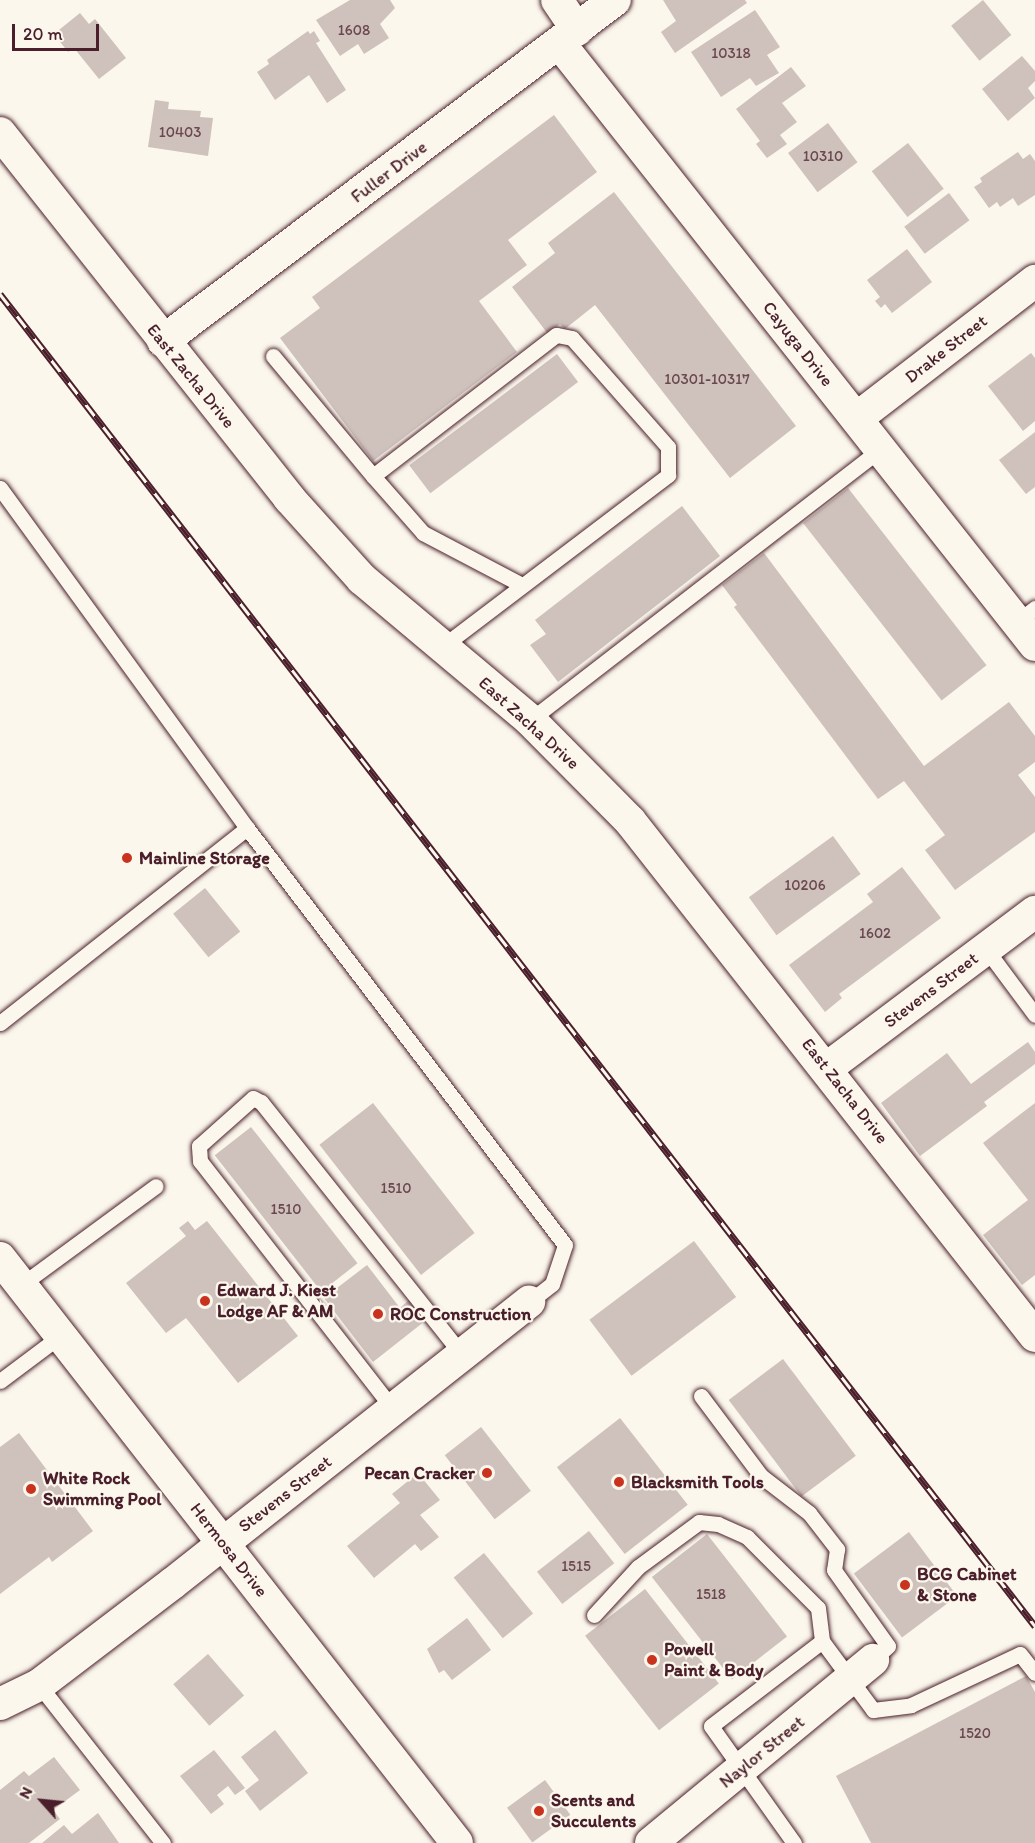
<!DOCTYPE html>
<html>
<head>
<meta charset="utf-8">
<style>
  body { margin:0 }
  #map { position:relative; width:1035px; height:1843px; overflow:hidden; background:#fbf7ec; font-family:Itim,sans-serif }
  div>[style] { position:absolute }
  .building>* { inset:0; background:#cfc2bc; transform-origin:0 0 }
  .roads { filter:drop-shadow(0 0 2px #4a1f2b) drop-shadow(0 0 2px #4a1f2b) }
  .lane>* { height:15px; margin:-7.5px; padding:0 7.5px; transform-origin:7.5px; border-radius:7.5px; background:#fbf7ec }
  .street>* { height:32px; margin:-16px; padding:0 16px; transform-origin:16px; border-radius:16px; background:#fbf7ec }
  .rail>* { height:7px; margin-top:-3.5px; transform-origin:0; background:repeating-linear-gradient(90deg,#fbf7ec 0 14px,#4a1f2b 0 28px); box-sizing:border-box; border-block:2px solid #4a1f2b }
  .dots>* { width:16px; height:16px; translate:-50% -50%; box-sizing:border-box; border:3px solid #fbf7ec; border-radius:50% }
  span { translate:-50% -50%; white-space:nowrap; text-align:center; line-height:1.15; -webkit-text-stroke:4.5px #fbf7ec; paint-order:stroke }
  .number-label { font-size:15px; color:#6b484f }
  .number-label span { -webkit-text-stroke-width:0 }
  .street-label { font-size:18px; color:#4a1f2b }
  .poi-label { font-size:18px; color:#4a1f2b; font-weight:700 }
  .left { translate:0 -50%; text-align:left }
  .right { translate:-100% -50%; text-align:right }
  .north { position:absolute; left:12px; top:1771px; width:60px; height:60px; -webkit-text-stroke:4px #fbf7ec; paint-order:stroke; rotate:297deg; font-size:16px; font-weight:700; line-height:24px; text-align:center; color:#4a1f2b }
  .north::after { content:''; display:block; margin:auto; width:21px; height:27px; background:#4a1f2b; clip-path:polygon(50% 0,100% 100%,50% 72%,0 100%) }
  .scale { position:absolute; left:12px; top:24px; width:87px; height:27px; box-sizing:border-box; border:3px solid #4a1f2b; border-top:0; padding-left:8px; font-size:18px; line-height:21px; white-space:nowrap; color:#4a1f2b; -webkit-text-stroke:4px #fbf7ec; paint-order:stroke }
</style>
</head>
<body>
<div id="map">
  <div class="building">
    <i style="clip-path:polygon(350px 0,390px 0,395px 8px,380px 24px,389px 38px,364px 54px,358px 44px,340px 56px,316px 20px)"></i>
    <i style="clip-path:polygon(663px 0,745px 0,747px 3px,675px 53px,661px 32px,676px 21px)"></i>
    <i style="left:983px;top:0;width:45px;height:41px;rotate:51deg"></i>
    <i style="clip-path:polygon(755px 10px,780px 47px,767px 55px,779px 73px,756px 86px,750px 78px,721px 97px,691px 52px)"></i>
    <i style="clip-path:polygon(80px 13px,89px 24px,95px 19px,126px 58px,99px 79px,74px 48px,68px 52px,54px 34px)"></i>
    <i style="clip-path:polygon(308px 31px,310px 34px,314px 31px,320px 41px,316px 43px,346px 90px,327px 103px,309px 75px,275px 100px,257px 72px,269px 64px,267px 60px)"></i>
    <i style="clip-path:polygon(1022px 56px,1035px 71px,1035px 81px,1028px 88px,1035px 98px,1008px 121px,982px 89px)"></i>
    <i style="clip-path:polygon(791px 67px,806px 86px,782px 103px,797px 122px,780px 135px,787px 144px,767px 158px,756px 144px,760px 141px,736px 109px)"></i>
    <i style="clip-path:polygon(155px 100px,169px 102px,168px 109px,201px 111px,200px 117px,213px 118px,208px 156px,148px 147px)"></i>
    <i style="clip-path:polygon(554px 115px,597px 172px,508px 240px,527px 265px,479px 301px,517px 352px,373px 461px,280px 338px,320px 308px,312px 297px)"></i>
    <i style="left:828px;top:123px;width:49px;height:50px;rotate:53deg"></i>
    <i style="left:908px;top:143px;width:58px;height:46px;rotate:52deg"></i>
    <i style="clip-path:polygon(1018px 152px,1023px 159px,1030px 154px,1035px 161px,1035px 195px,1018px 206px,1013px 198px,1000px 207px,997px 202px,989px 208px,974px 187px,982px 182px,980px 178px)"></i>
    <i style="clip-path:polygon(614px 192px,796px 426px,730px 478px,595px 305px,565px 329px,560px 324px,548px 334px,512px 287px,555px 253px,548px 243px)"></i>
    <i style="left:949px;top:193px;width:34px;height:56px;rotate:53deg"></i>
    <i style="clip-path:polygon(907px 249px,932px 282px,892px 313px,885px 304px,881px 308px,875px 301px,880px 297px,867px 280px)"></i>
    <i style="clip-path:polygon(1031px 353px,1035px 358px,1035px 421px,1023px 431px,988px 386px)"></i>
    <i style="left:557px;top:354px;width:35px;height:185px;rotate:53deg"></i>
    <i style="clip-path:polygon(1035px 432px,1035px 487px,1026px 494px,999px 460px)"></i>
    <i style="left:848px;top:488px;width:225px;height:57px;rotate:52deg"></i>
    <i style="clip-path:polygon(682px 506px,720px 556px,558px 682px,530px 645px,546px 634px,535px 620px)"></i>
    <i style="clip-path:polygon(764px 553px,924px 766px,1009px 702px,1035px 736px,1035px 762px,1018px 775px,1035px 797px,1035px 832px,955px 890px,925px 850px,945px 835px,904px 781px,878px 799px,734px 607px,737px 605px,722px 585px)"></i>
    <i style="left:833px;top:836px;width:47px;height:104px;rotate:54deg"></i>
    <i style="clip-path:polygon(902px 867px,941px 918px,839px 994px,842px 998px,825px 1012px,789px 965px,873px 902px,867px 894px)"></i>
    <i style="left:205px;top:888px;width:56px;height:41px;rotate:51deg"></i>
    <i style="clip-path:polygon(1028px 1042px,1035px 1052px,1035px 1064px,984px 1102px,987px 1106px,920px 1156px,881px 1103px,947px 1053px,971px 1084px)"></i>
    <i style="left:373px;top:1103px;width:165px;height:68px;rotate:52deg"></i>
    <i style="clip-path:polygon(1035px 1103px,1035px 1275px,1022px 1285px,983px 1235px,1028px 1200px,983px 1143px)"></i>
    <i style="left:251px;top:1127px;width:173px;height:46px;rotate:52deg"></i>
    <i style="clip-path:polygon(188px 1221px,195px 1230px,207px 1221px,298px 1336px,238px 1383px,186px 1318px,166px 1333px,126px 1283px,186px 1236px,179px 1228px)"></i>
    <i style="left:694px;top:1241px;width:70px;height:131px;rotate:53deg"></i>
    <i style="clip-path:polygon(367px 1265px,400px 1308px,409px 1300px,425px 1321px,373px 1362px,324px 1298px)"></i>
    <i style="left:783px;top:1359px;width:121px;height:68px;rotate:53deg"></i>
    <i style="left:620px;top:1418px;width:110px;height:80px;rotate:52deg"></i>
    <i style="left:481px;top:1427px;width:81px;height:46px;rotate:52deg"></i>
    <i style="clip-path:polygon(19px 1433px,93px 1531px,52px 1562px,49px 1557px,0 1594px,0 1447px)"></i>
    <i style="clip-path:polygon(418px 1473px,440px 1500px,420px 1515px,439px 1537px,421px 1551px,415px 1544px,374px 1578px,347px 1546px,400px 1503px,392px 1494px)"></i>
    <i style="left:589px;top:1531px;width:41px;height:66px;rotate:52deg"></i>
    <i style="left:909px;top:1532px;width:80px;height:69px;rotate:53deg"></i>
    <i style="left:707px;top:1534px;width:130px;height:70px;rotate:52deg"></i>
    <i style="left:484px;top:1553px;width:78px;height:39px;rotate:51deg"></i>
    <i style="left:645px;top:1589px;width:120px;height:76px;rotate:52deg"></i>
    <i style="clip-path:polygon(467px 1618px,491px 1650px,452px 1680px,444px 1670px,439px 1673px,427px 1649px)"></i>
    <i style="left:208px;top:1654px;width:55px;height:46px;rotate:49deg"></i>
    <i style="clip-path:polygon(1026px 1676px,1035px 1692px,1035px 1843px,871px 1843px,836px 1776px)"></i>
    <i style="clip-path:polygon(275px 1730px,308px 1773px,260px 1811px,245px 1791px,259px 1780px,241px 1757px)"></i>
    <i style="clip-path:polygon(214px 1750px,245px 1788px,235px 1795px,228px 1786px,217px 1795px,224px 1804px,211px 1814px,180px 1776px)"></i>
    <i style="clip-path:polygon(54px 1757px,80px 1790px,53px 1810px,60px 1819px,29px 1843px,0 1843px,0 1790px,24px 1771px,29px 1776px)"></i>
    <i style="left:545px;top:1780px;width:43px;height:47px;rotate:54deg"></i>
    <i style="clip-path:polygon(98px 1813px,119px 1843px,42px 1843px,64px 1825px,72px 1834px)"></i>
  </div>
  <div class="roads">
    <div class="lane">
      <i style="left:273px;top:356px;width:156px;rotate:50.2deg"></i>
      <i style="left:0;top:488px;width:420px;rotate:54deg"></i>
      <i style="left:1017px;top:622px;width:23px;rotate:-38deg"></i>
      <i style="left:443px;top:646px;width:283px;rotate:-37.2deg"></i>
      <i style="left:668px;top:475px;width:28px;rotate:-90deg"></i>
      <i style="left:668px;top:447px;width:145px;rotate:-131.4deg"></i>
      <i style="left:572px;top:338px;width:16px;rotate:-169deg"></i>
      <i style="left:556px;top:335px;width:231px;rotate:142.4deg"></i>
      <i style="left:373px;top:476px;width:76px;rotate:48.7deg"></i>
      <i style="left:423px;top:533px;width:112px;rotate:27.7deg"></i>
      <i style="left:530px;top:720px;width:443px;rotate:-37.7deg"></i>
      <i style="left:986px;top:949px;width:82px;rotate:53.4deg"></i>
      <i style="left:0;top:1023px;width:315px;rotate:-38.3deg"></i>
      <i style="left:247px;top:828px;width:524px;rotate:52.67deg"></i>
      <i style="left:565px;top:1245px;width:41px;rotate:108.4deg"></i>
      <i style="left:552px;top:1284px;width:29px;rotate:142deg"></i>
      <i style="left:21px;top:1285px;width:167px;rotate:-36.3deg"></i>
      <i style="left:0;top:1381px;width:75px;rotate:-36.9deg"></i>
      <i style="left:701px;top:1396px;width:100px;rotate:53.1deg"></i>
      <i style="left:761px;top:1476px;width:61px;rotate:37.6deg"></i>
      <i style="left:809px;top:1513px;width:46px;rotate:52.1deg"></i>
      <i style="left:837px;top:1549px;width:21px;rotate:98deg"></i>
      <i style="left:834px;top:1570px;width:93px;rotate:54.6deg"></i>
      <i style="left:888px;top:1646px;width:21px;rotate:137deg"></i>
      <i style="left:393px;top:1409px;width:314px;rotate:-127.9deg"></i>
      <i style="left:200px;top:1161px;width:15px;rotate:-94deg"></i>
      <i style="left:199px;top:1146px;width:72px;rotate:-41.6deg"></i>
      <i style="left:253px;top:1098px;width:9px;rotate:27deg"></i>
      <i style="left:261px;top:1102px;width:323px;rotate:51.5deg"></i>
      <i style="left:594px;top:1615px;width:65px;rotate:-47.5deg"></i>
      <i style="left:638px;top:1567px;width:76px;rotate:-36.4deg"></i>
      <i style="left:699px;top:1522px;width:19px;rotate:6deg"></i>
      <i style="left:718px;top:1524px;width:32px;rotate:24deg"></i>
      <i style="left:747px;top:1537px;width:100px;rotate:45deg"></i>
      <i style="left:818px;top:1608px;width:33px;rotate:83deg"></i>
      <i style="left:39px;top:1685px;width:201px;rotate:51.9deg"></i>
      <i style="left:794px;top:1843px;width:143px;rotate:-125.4deg"></i>
      <i style="left:711px;top:1726px;width:140px;rotate:-37.4deg"></i>
      <i style="left:822px;top:1641px;width:86px;rotate:53.5deg"></i>
      <i style="left:873px;top:1710px;width:38px;rotate:-7deg"></i>
      <i style="left:911px;top:1705px;width:120px;rotate:-25.1deg"></i>
      <i style="left:1020px;top:1654px;width:24px;rotate:52deg"></i>
    </div>
    <div class="street">
      <i style="left:557px;top:0;width:36px;rotate:56deg"></i>
      <i style="left:560px;top:44px;width:766px;rotate:51.68deg"></i>
      <i style="left:0;top:133px;width:466px;rotate:51.6deg"></i>
      <i style="left:289px;top:498px;width:109px;rotate:48deg"></i>
      <i style="left:362px;top:579px;width:219px;rotate:40deg"></i>
      <i style="left:530px;top:720px;width:142px;rotate:45.3deg"></i>
      <i style="left:630px;top:821px;width:655px;rotate:51.82deg"></i>
      <i style="left:163px;top:341px;width:566px;rotate:-37.03deg"></i>
      <i style="left:857px;top:418px;width:225px;rotate:-37.6deg"></i>
      <i style="left:827px;top:1068px;width:260px;rotate:-36.9deg"></i>
      <i style="left:0;top:1258px;width:742px;rotate:52deg"></i>
      <i style="left:0;top:1704px;width:43px;rotate:-26deg"></i>
      <i style="left:39px;top:1685px;width:168px;rotate:-37.3deg"></i>
      <i style="left:173px;top:1583px;width:454px;rotate:-38.3deg"></i>
      <i style="left:651px;top:1843px;width:288px;rotate:-39.5deg"></i>
    </div>
  </div>
  <div class="rail">
    <i style="left:0;top:294px;width:1687px;rotate:52.15deg"></i>
  </div>
  <div class="dots">
    <i style="left:127px;top:858px;background:#c8321e"></i>
    <i style="left:205px;top:1301px;background:#c8321e"></i>
    <i style="left:378px;top:1314px;background:#c8321e"></i>
    <i style="left:487px;top:1473px;background:#c8321e"></i>
    <i style="left:619px;top:1482px;background:#c8321e"></i>
    <i style="left:31px;top:1489px;background:#c8321e"></i>
    <i style="left:905px;top:1585px;background:#c8321e"></i>
    <i style="left:652px;top:1660px;background:#c8321e"></i>
    <i style="left:539px;top:1811px;background:#c8321e"></i>
  </div>
  <div class="number-label">
    <span style="left:354px;top:31px">1608</span>
    <span style="left:731px;top:54px">10318</span>
    <span style="left:180px;top:133px">10403</span>
    <span style="left:823px;top:157px">10310</span>
    <span style="left:707px;top:380px">10301-10317</span>
    <span style="left:805px;top:886px">10206</span>
    <span style="left:875px;top:934px">1602</span>
    <span style="left:396px;top:1189px">1510</span>
    <span style="left:286px;top:1210px">1510</span>
    <span style="left:576px;top:1567px">1515</span>
    <span style="left:711px;top:1595px">1518</span>
    <span style="left:975px;top:1734px">1520</span>
  </div>
  <div class="street-label">
    <span style="left:389px;top:172px;rotate:-37deg">Fuller Drive</span>
    <span style="left:798px;top:344px;rotate:52deg">Cayuga Drive</span>
    <span style="left:946px;top:349px;rotate:-38deg">Drake Street</span>
    <span style="left:191px;top:376px;rotate:51deg">East Zacha Drive</span>
    <span style="left:529px;top:723px;rotate:42deg">East Zacha Drive</span>
    <span style="left:931px;top:990px;rotate:-37deg">Stevens Street</span>
    <span style="left:845px;top:1091px;rotate:52deg">East Zacha Drive</span>
    <span style="left:285px;top:1494px;rotate:-38deg">Stevens Street</span>
    <span style="left:229px;top:1550px;rotate:52deg">Hermosa Drive</span>
    <span style="left:762px;top:1752px;rotate:-39deg">Naylor Street</span>
  </div>
  <div class="poi-label">
    <span class="left" style="left:139px;top:858px">Mainline Storage</span>
    <span class="left" style="left:217px;top:1301px">Edward J. Kiest<br>Lodge AF &amp; AM</span>
    <span class="left" style="left:390px;top:1314px">ROC Construction</span>
    <span class="right" style="left:475px;top:1473px">Pecan Cracker</span>
    <span class="left" style="left:43px;top:1489px">White Rock<br>Swimming Pool</span>
    <span class="left" style="left:631px;top:1482px">Blacksmith Tools</span>
    <span class="left" style="left:917px;top:1585px">BCG Cabinet<br>&amp; Stone</span>
    <span class="left" style="left:664px;top:1660px">Powell<br>Paint &amp; Body</span>
    <span class="left" style="left:551px;top:1811px">Scents and<br>Succulents</span>
  </div>
  <div class="north">N</div>
  <div class="scale">20 m</div>
</div>
</body>
</html>
